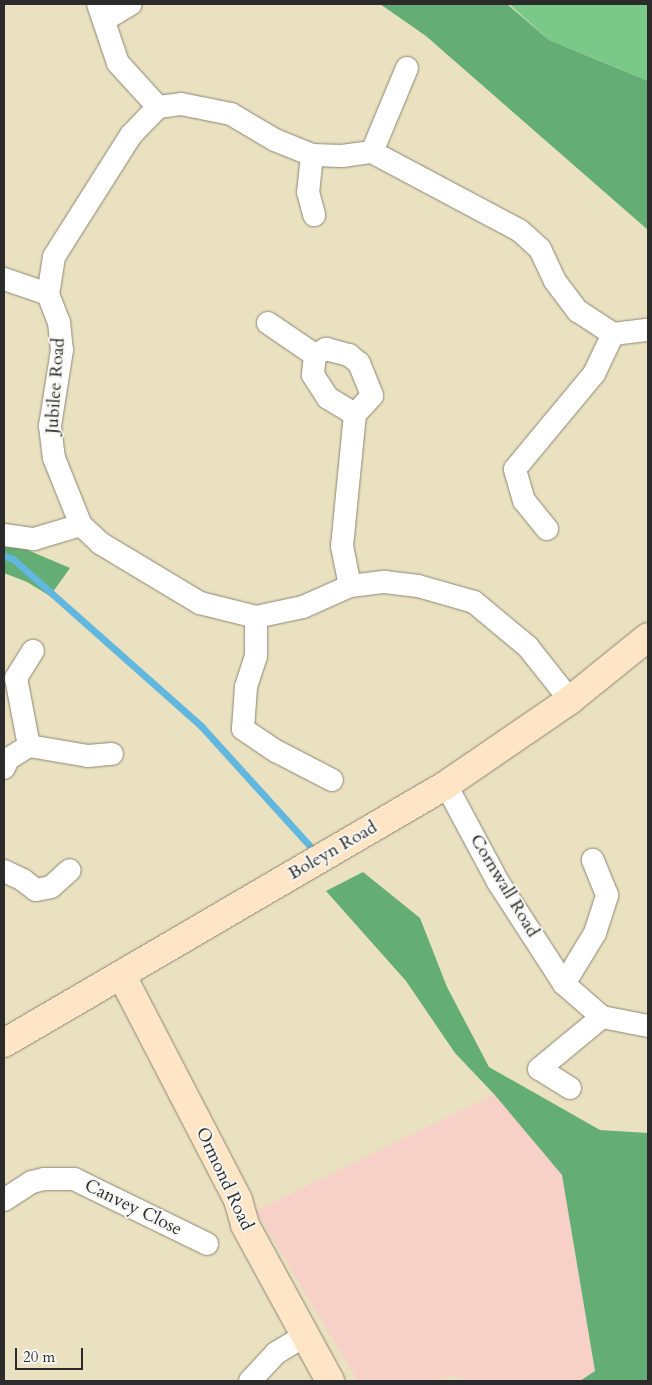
<!DOCTYPE html>
<html>
<head>
<meta charset="utf-8">
<style>
  body { margin:0 }
  #map { position:relative; width:652px; height:1385px; overflow:hidden; background:#eae1c0; font-family:Cardo,serif }
  div>[style] { position:absolute }
  .built>* { inset:0; background:#f7d1c8 }
  .green>* { inset:0; background:#7bc988 }
  .forest>* { inset:0; background:#64ad74 }
  .stream>* { height:7px; margin:-3.5px; padding:0 3.5px; transform-origin:3.5px; border-radius:3.5px; background:#62b7de }
  .roads { filter:drop-shadow(0 0 1px #8a8676) drop-shadow(0 0 1px #8a8676) }
  .street>* { height:22px; margin:-11px; padding:0 11px; transform-origin:11px; border-radius:11px; background:#fff }
  .secondary>* { height:28px; margin:-14px; padding:0 14px; transform-origin:14px; border-radius:14px; background:#fde5c5 }
  span { translate:-50% -50%; white-space:nowrap; text-align:center; line-height:1.15; -webkit-text-stroke:4px #f6f6f2; paint-order:stroke }
  .street-label { font-size:18px; color:#2b2b2b }
  .frame { position:absolute; inset:0; border:5px solid #2b2b2b; pointer-events:none }
  .scale { position:absolute; left:15px; top:1348px; width:68px; height:22px; box-sizing:border-box; border:2px solid #2b2b2b; border-top:0; padding-left:6px; font-size:15px; line-height:18px; white-space:nowrap; color:#2b2b2b; -webkit-text-stroke:4px #f6f6f2; paint-order:stroke }
</style>
</head>
<body>
<div id="map">
  <div class="built">
    <i style="clip-path:polygon(494px 1094px,562px 1175px,595px 1372px,580px 1381px,469px 1381px,453px 1375px,434px 1381px,358px 1381px,256px 1211px)"></i>
  </div>
  <div class="green">
    <i style="clip-path:polygon(509px 4px,648px 4px,648px 81px,549px 40px)"></i>
  </div>
  <div class="forest">
    <i style="clip-path:polygon(380px 4px,507px 4px,549px 40px,648px 81px,648px 230px,426px 36px)"></i>
    <i style="clip-path:polygon(4px 540px,70px 568px,50px 596px,27px 582px,4px 573px)"></i>
    <i style="clip-path:polygon(363px 872px,420px 918px,447px 987px,489px 1067px,600px 1130px,648px 1133px,648px 1381px,580px 1381px,595px 1371px,562px 1175px,494px 1094px,455px 1053px,406px 981px,326px 891px)"></i>
  </div>
  <div class="stream">
    <i style="left:4px;top:556px;width:9px;rotate:18deg"></i>
    <i style="left:13px;top:559px;width:253px;rotate:41.6deg"></i>
    <i style="left:202px;top:727px;width:161px;rotate:47.8deg"></i>
  </div>
  <div class="roads">
    <div class="street">
      <i style="left:98px;top:4px;width:62px;rotate:71.3deg"></i>
      <i style="left:118px;top:63px;width:59px;rotate:47.7deg"></i>
      <i style="left:158px;top:107px;width:23px;rotate:-7deg"></i>
      <i style="left:181px;top:104px;width:51px;rotate:11.3deg"></i>
      <i style="left:231px;top:114px;width:51px;rotate:30.6deg"></i>
      <i style="left:275px;top:140px;width:40px;rotate:22deg"></i>
      <i style="left:312px;top:155px;width:30px;rotate:2deg"></i>
      <i style="left:342px;top:156px;width:30px;rotate:-8deg"></i>
      <i style="left:372px;top:152px;width:166px;rotate:28deg"></i>
      <i style="left:519px;top:230px;width:28px;rotate:42deg"></i>
      <i style="left:540px;top:249px;width:35px;rotate:65deg"></i>
      <i style="left:555px;top:281px;width:38px;rotate:53deg"></i>
      <i style="left:578px;top:311px;width:42px;rotate:33.3deg"></i>
      <i style="left:613px;top:334px;width:35px;rotate:-7deg"></i>
      <i style="left:104px;top:20px;width:31px;rotate:-31deg"></i>
      <i style="left:158px;top:107px;width:39px;rotate:134deg"></i>
      <i style="left:131px;top:135px;width:144px;rotate:122.3deg"></i>
      <i style="left:54px;top:257px;width:37px;rotate:99deg"></i>
      <i style="left:48px;top:294px;width:30px;rotate:69deg"></i>
      <i style="left:59px;top:322px;width:28px;rotate:84deg"></i>
      <i style="left:62px;top:350px;width:77px;rotate:99deg"></i>
      <i style="left:50px;top:426px;width:32px;rotate:83deg"></i>
      <i style="left:54px;top:458px;width:72px;rotate:68.1deg"></i>
      <i style="left:81px;top:525px;width:26px;rotate:43deg"></i>
      <i style="left:100px;top:543px;width:117px;rotate:31deg"></i>
      <i style="left:200px;top:603px;width:58px;rotate:14deg"></i>
      <i style="left:256px;top:617px;width:48px;rotate:-12deg"></i>
      <i style="left:303px;top:607px;width:51px;rotate:-24.1deg"></i>
      <i style="left:350px;top:586px;width:35px;rotate:-7deg"></i>
      <i style="left:385px;top:582px;width:33px;rotate:7deg"></i>
      <i style="left:418px;top:586px;width:58px;rotate:15.9deg"></i>
      <i style="left:474px;top:602px;width:70px;rotate:39.8deg"></i>
      <i style="left:528px;top:647px;width:68px;rotate:51.6deg"></i>
      <i style="left:372px;top:152px;width:91px;rotate:-67.4deg"></i>
      <i style="left:312px;top:155px;width:37px;rotate:96deg"></i>
      <i style="left:308px;top:192px;width:24px;rotate:75deg"></i>
      <i style="left:4px;top:279px;width:46px;rotate:18.8deg"></i>
      <i style="left:268px;top:323px;width:57px;rotate:34.2deg"></i>
      <i style="left:315px;top:355px;width:20px;rotate:96deg"></i>
      <i style="left:313px;top:375px;width:27px;rotate:57deg"></i>
      <i style="left:328px;top:398px;width:31px;rotate:31deg"></i>
      <i style="left:355px;top:414px;width:133px;rotate:95.6deg"></i>
      <i style="left:342px;top:546px;width:41px;rotate:78.7deg"></i>
      <i style="left:315px;top:355px;width:13px;rotate:-29deg"></i>
      <i style="left:326px;top:349px;width:24px;rotate:15deg"></i>
      <i style="left:349px;top:355px;width:13px;rotate:39deg"></i>
      <i style="left:359px;top:363px;width:35px;rotate:68deg"></i>
      <i style="left:372px;top:396px;width:25px;rotate:133deg"></i>
      <i style="left:547px;top:529px;width:36px;rotate:-129deg"></i>
      <i style="left:524px;top:501px;width:33px;rotate:-106deg"></i>
      <i style="left:515px;top:469px;width:124px;rotate:-50.3deg"></i>
      <i style="left:594px;top:374px;width:44px;rotate:-64.6deg"></i>
      <i style="left:4px;top:535px;width:30px;rotate:8deg"></i>
      <i style="left:34px;top:539px;width:49px;rotate:-16.6deg"></i>
      <i style="left:256px;top:617px;width:39px;rotate:90deg"></i>
      <i style="left:256px;top:656px;width:33px;rotate:108deg"></i>
      <i style="left:246px;top:687px;width:42px;rotate:94.1deg"></i>
      <i style="left:243px;top:729px;width:40px;rotate:34deg"></i>
      <i style="left:276px;top:751px;width:63px;rotate:27.4deg"></i>
      <i style="left:29px;top:746px;width:69px;rotate:-100.8deg"></i>
      <i style="left:16px;top:678px;width:32px;rotate:-58deg"></i>
      <i style="left:4px;top:768px;width:10px;rotate:-66deg"></i>
      <i style="left:8px;top:759px;width:25px;rotate:-32deg"></i>
      <i style="left:29px;top:746px;width:60px;rotate:9.6deg"></i>
      <i style="left:88px;top:756px;width:24px;rotate:-5deg"></i>
      <i style="left:446px;top:785px;width:110px;rotate:61.8deg"></i>
      <i style="left:498px;top:882px;width:121px;rotate:57.1deg"></i>
      <i style="left:564px;top:984px;width:50px;rotate:41deg"></i>
      <i style="left:602px;top:1017px;width:47px;rotate:11.1deg"></i>
      <i style="left:4px;top:871px;width:21px;rotate:25deg"></i>
      <i style="left:23px;top:880px;width:16px;rotate:38deg"></i>
      <i style="left:36px;top:890px;width:15px;rotate:-11deg"></i>
      <i style="left:51px;top:887px;width:25px;rotate:-42deg"></i>
      <i style="left:564px;top:984px;width:60px;rotate:-58.7deg"></i>
      <i style="left:595px;top:933px;width:40px;rotate:-72deg"></i>
      <i style="left:607px;top:895px;width:38px;rotate:-112deg"></i>
      <i style="left:570px;top:1088px;width:36px;rotate:-148deg"></i>
      <i style="left:539px;top:1069px;width:82px;rotate:-39.5deg"></i>
      <i style="left:4px;top:1200px;width:33px;rotate:-33deg"></i>
      <i style="left:32px;top:1182px;width:12px;rotate:-14deg"></i>
      <i style="left:44px;top:1179px;width:30px"></i>
      <i style="left:74px;top:1179px;width:148px;rotate:26deg"></i>
      <i style="left:250px;top:1381px;width:38px;rotate:-47deg"></i>
      <i style="left:276px;top:1353px;width:33px;rotate:-31deg"></i>
    </div>
    <div class="secondary">
      <i style="left:122px;top:976px;width:252px;rotate:62.6deg"></i>
      <i style="left:238px;top:1200px;width:26px;rotate:74deg"></i>
      <i style="left:245px;top:1225px;width:178px;rotate:61.4deg"></i>
      <i style="left:4px;top:1043px;width:512px;rotate:-30.27deg"></i>
      <i style="left:446px;top:785px;width:150px;rotate:-34.4deg"></i>
      <i style="left:570px;top:700px;width:100px;rotate:-38.9deg"></i>
    </div>
  </div>
  <div class="street-label">
    <span style="left:56px;top:386px;rotate:-86deg">Jubilee Road</span>
    <span style="left:333px;top:851px;rotate:-30deg">Boleyn Road</span>
    <span style="left:504px;top:886px;rotate:59deg">Cornwall Road</span>
    <span style="left:224px;top:1179px;rotate:65deg">Ormond Road</span>
    <span style="left:133px;top:1208px;rotate:26deg">Canvey Close</span>
  </div>
  <div class="frame"></div>
  <div class="scale">20 m</div>
</div>
</body>
</html>
